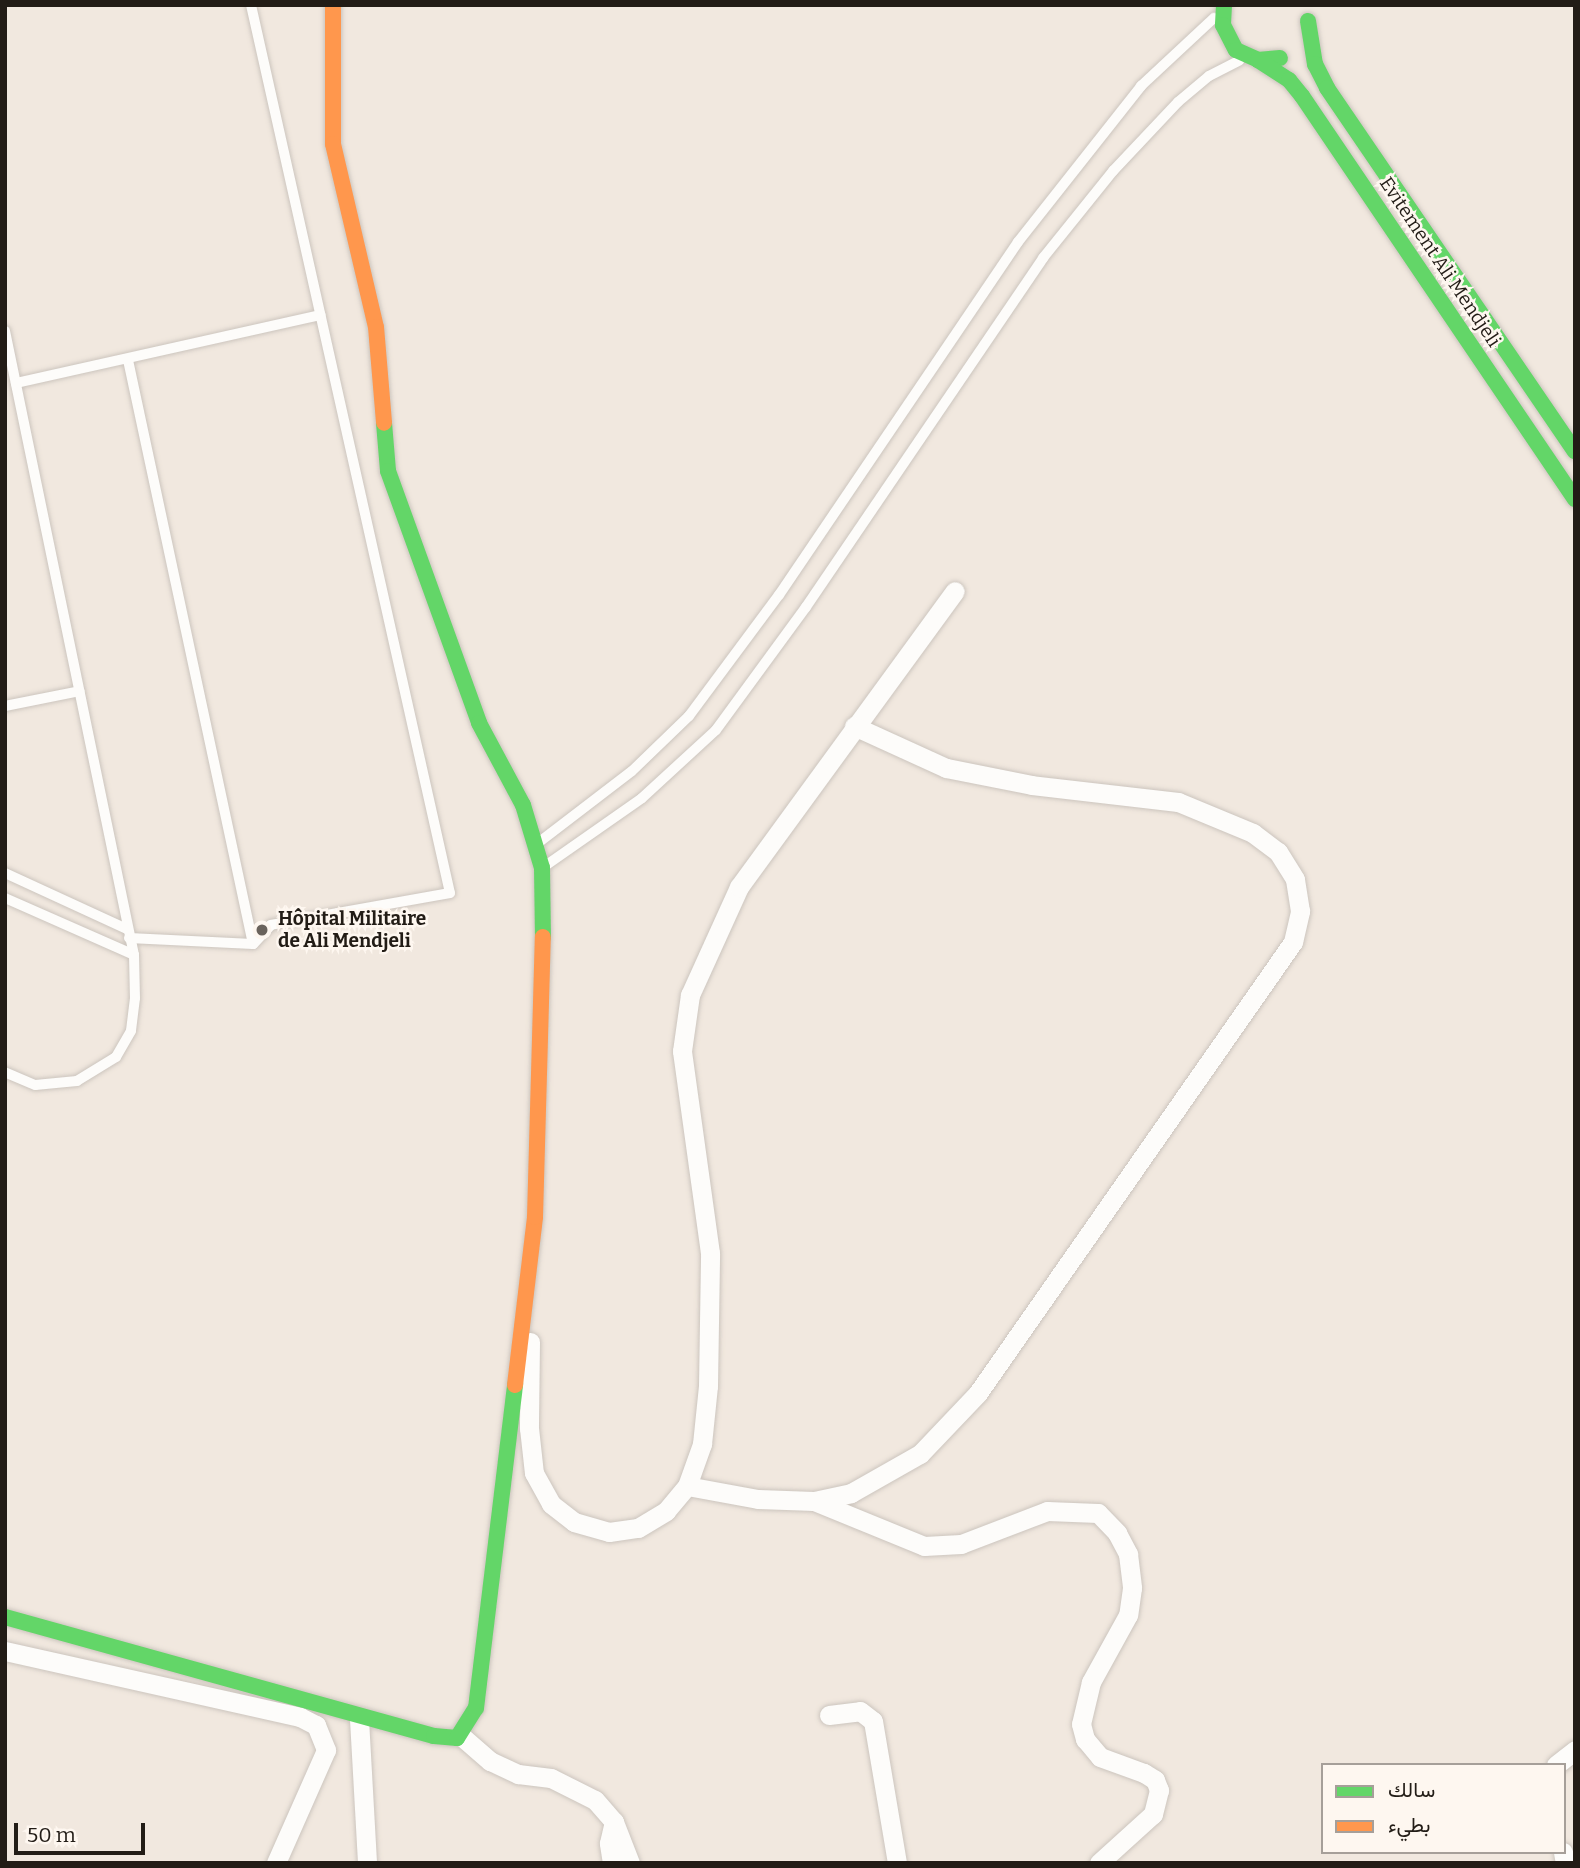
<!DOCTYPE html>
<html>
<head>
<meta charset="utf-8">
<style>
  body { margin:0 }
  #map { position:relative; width:1580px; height:1868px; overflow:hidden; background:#f1e8df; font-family:Bitter,Vazirmatn,serif }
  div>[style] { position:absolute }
  .roads { filter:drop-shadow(0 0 2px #ccc5be) drop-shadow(0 0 2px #ccc5be) }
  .lane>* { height:10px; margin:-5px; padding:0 5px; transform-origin:5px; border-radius:5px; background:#fdfcfa }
  .street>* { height:19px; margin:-9.5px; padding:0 9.5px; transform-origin:9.5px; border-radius:9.5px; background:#fdfcfa }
  .fast>* { height:16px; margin:-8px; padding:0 8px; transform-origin:8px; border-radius:8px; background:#63d668 }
  .slow>* { height:16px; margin:-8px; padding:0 8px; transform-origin:8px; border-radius:8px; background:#ff974d }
  .dots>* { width:19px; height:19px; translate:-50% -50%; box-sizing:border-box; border:4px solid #fef7f0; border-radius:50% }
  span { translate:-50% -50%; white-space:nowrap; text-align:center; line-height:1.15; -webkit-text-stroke:5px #fef7f0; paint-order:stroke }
  .street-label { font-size:19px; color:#221c16 }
  .poi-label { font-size:19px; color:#221c16; font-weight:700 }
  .left { translate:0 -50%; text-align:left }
  .frame { position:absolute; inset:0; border:7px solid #221c16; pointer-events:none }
  .legend { position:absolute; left:1321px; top:1763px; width:245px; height:91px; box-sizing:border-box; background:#fef7f0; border:2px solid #a69f99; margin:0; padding:9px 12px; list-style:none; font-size:21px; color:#221c16 }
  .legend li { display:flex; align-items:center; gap:14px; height:35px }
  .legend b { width:35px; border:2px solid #a69f99 }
  .scale { position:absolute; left:14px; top:1823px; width:131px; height:32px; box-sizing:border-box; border:4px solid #221c16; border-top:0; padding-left:9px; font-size:21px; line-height:24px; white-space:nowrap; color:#221c16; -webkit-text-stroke:5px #fef7f0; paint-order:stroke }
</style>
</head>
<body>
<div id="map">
  <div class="roads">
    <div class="lane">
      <i style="left:251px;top:5px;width:910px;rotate:77.37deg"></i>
      <i style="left:450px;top:893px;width:182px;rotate:169.9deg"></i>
      <i style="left:271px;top:925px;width:26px;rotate:133deg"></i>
      <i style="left:5px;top:331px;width:637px;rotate:78.32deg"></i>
      <i style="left:134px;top:955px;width:43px;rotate:88.7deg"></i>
      <i style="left:135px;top:998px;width:33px;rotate:97deg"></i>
      <i style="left:131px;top:1031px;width:30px;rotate:120deg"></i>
      <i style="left:116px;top:1057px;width:46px;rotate:148.4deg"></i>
      <i style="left:77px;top:1081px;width:42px;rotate:174.6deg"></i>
      <i style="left:35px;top:1085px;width:33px;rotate:-157deg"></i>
      <i style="left:128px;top:360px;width:597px;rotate:77.92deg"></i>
      <i style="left:16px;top:383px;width:312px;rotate:-12.6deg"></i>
      <i style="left:5px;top:706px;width:76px;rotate:-11.3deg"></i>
      <i style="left:538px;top:843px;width:118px;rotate:-37.5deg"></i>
      <i style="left:632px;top:771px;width:79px;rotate:-44deg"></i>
      <i style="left:689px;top:716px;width:151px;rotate:-53.4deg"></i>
      <i style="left:779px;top:595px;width:426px;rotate:-55.9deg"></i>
      <i style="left:1018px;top:242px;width:199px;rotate:-51.7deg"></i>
      <i style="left:1141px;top:86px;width:100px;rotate:-43deg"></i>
      <i style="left:545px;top:866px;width:118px;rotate:-35deg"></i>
      <i style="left:642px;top:798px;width:100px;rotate:-42.6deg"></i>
      <i style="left:716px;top:730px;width:152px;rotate:-53.8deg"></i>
      <i style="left:806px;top:607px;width:422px;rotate:-55.8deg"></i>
      <i style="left:1043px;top:258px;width:112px;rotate:-51.2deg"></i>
      <i style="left:1113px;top:171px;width:95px;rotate:-46.7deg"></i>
      <i style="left:1178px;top:102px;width:40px;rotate:-40deg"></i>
      <i style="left:1209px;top:76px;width:34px;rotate:-27deg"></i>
      <i style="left:5px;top:873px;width:134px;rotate:24.7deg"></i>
      <i style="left:5px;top:898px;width:141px;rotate:23.8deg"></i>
      <i style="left:129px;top:938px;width:124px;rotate:2.8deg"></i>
    </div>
    <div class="street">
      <i style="left:530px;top:1342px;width:86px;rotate:90.7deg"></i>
      <i style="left:529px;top:1428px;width:45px;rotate:83.7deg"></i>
      <i style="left:534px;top:1473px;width:35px;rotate:61deg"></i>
      <i style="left:551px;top:1504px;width:29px;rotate:38deg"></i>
      <i style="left:574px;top:1522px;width:36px;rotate:16deg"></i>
      <i style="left:609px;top:1532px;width:29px;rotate:-8deg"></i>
      <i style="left:638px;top:1528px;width:33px;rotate:-31deg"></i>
      <i style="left:666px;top:1511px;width:33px;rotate:-50deg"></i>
      <i style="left:687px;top:1486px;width:45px;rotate:-70.3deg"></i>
      <i style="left:702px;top:1444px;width:58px;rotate:-84.1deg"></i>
      <i style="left:708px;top:1386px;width:133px;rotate:-89.1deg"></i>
      <i style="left:710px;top:1253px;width:204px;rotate:-97.9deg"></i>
      <i style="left:682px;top:1051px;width:57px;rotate:-81.9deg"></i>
      <i style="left:690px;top:995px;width:119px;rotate:-65.6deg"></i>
      <i style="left:739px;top:887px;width:366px;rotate:-53.9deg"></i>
      <i style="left:687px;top:1486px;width:72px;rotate:10.4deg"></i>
      <i style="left:758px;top:1499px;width:56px;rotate:2deg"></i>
      <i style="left:814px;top:1501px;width:38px;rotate:-12deg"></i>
      <i style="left:851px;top:1493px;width:79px;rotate:-29.5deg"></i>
      <i style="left:920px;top:1454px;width:84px;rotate:-46.4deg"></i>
      <i style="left:978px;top:1393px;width:550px;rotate:-55.07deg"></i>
      <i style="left:1293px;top:942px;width:32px;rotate:-77deg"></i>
      <i style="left:1300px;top:911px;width:32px;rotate:-99deg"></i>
      <i style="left:1295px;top:879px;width:32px;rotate:-122deg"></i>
      <i style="left:1278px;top:852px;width:31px;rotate:-143deg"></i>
      <i style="left:1253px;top:833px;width:81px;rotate:-157.5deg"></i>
      <i style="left:1178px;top:802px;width:147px;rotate:-173.4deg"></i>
      <i style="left:1032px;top:785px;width:88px;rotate:-168.8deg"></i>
      <i style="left:946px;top:768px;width:101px;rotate:-155.5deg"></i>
      <i style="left:814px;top:1501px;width:119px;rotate:22.2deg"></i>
      <i style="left:924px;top:1546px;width:37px;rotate:-3deg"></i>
      <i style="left:961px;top:1544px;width:92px;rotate:-21deg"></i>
      <i style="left:1047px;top:1511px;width:51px;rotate:2.2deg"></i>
      <i style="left:1098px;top:1513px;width:28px;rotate:46deg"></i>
      <i style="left:1117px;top:1533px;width:24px;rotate:62deg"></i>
      <i style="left:1128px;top:1554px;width:34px;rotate:83deg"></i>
      <i style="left:1132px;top:1588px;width:27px;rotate:98deg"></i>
      <i style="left:1128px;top:1615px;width:77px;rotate:118.9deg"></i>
      <i style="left:1091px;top:1682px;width:43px;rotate:103.4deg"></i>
      <i style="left:1081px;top:1724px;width:16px;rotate:75deg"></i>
      <i style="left:1085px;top:1739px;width:23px;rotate:50deg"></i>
      <i style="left:1100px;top:1757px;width:47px;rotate:20deg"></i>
      <i style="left:1144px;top:1773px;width:13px;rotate:32deg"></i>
      <i style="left:1155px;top:1780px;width:11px;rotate:68deg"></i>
      <i style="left:1159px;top:1790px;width:25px;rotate:104deg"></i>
      <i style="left:1153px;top:1814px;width:73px;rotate:137.8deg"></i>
      <i style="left:5px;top:1651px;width:302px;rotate:12.6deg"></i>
      <i style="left:300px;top:1717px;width:18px;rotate:27deg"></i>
      <i style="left:316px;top:1725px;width:27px;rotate:68deg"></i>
      <i style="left:326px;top:1750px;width:124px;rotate:113.9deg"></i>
      <i style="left:829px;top:1715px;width:31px;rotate:-7deg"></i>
      <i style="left:860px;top:1711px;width:16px;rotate:38deg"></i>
      <i style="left:873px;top:1721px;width:144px;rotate:80.4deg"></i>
      <i style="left:359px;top:1719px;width:144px;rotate:86.8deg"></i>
      <i style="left:460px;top:1735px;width:40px;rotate:41deg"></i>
      <i style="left:490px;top:1761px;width:31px;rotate:25deg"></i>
      <i style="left:518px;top:1774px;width:33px;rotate:7deg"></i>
      <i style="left:551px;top:1778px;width:49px;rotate:26.6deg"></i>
      <i style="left:595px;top:1800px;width:29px;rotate:49deg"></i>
      <i style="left:614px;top:1822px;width:44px;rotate:68.7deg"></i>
      <i style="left:1556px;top:1765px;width:24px;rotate:-38deg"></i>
      <i style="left:1563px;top:1852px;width:11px;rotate:80deg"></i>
      <i style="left:612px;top:1863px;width:20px;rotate:-99deg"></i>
      <i style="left:609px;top:1843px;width:22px;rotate:-77deg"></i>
    </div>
    <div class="fast">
      <i style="left:1224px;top:5px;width:20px;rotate:93deg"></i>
      <i style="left:1223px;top:25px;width:28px;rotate:63deg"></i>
      <i style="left:1236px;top:50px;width:24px;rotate:24deg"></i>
      <i style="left:1258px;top:60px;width:22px;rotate:-5deg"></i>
      <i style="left:1308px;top:21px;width:44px;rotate:80.8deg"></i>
      <i style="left:1315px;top:64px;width:27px;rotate:63deg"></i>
      <i style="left:1327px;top:88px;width:440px;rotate:55.7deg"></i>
      <i style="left:1258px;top:60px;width:37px;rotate:33deg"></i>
      <i style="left:1289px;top:80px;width:21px;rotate:51deg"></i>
      <i style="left:1302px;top:96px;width:487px;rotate:55.9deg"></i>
      <i style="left:384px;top:423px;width:48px;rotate:85.2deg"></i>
      <i style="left:388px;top:471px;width:268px;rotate:70.1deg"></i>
      <i style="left:479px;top:723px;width:93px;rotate:61.8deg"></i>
      <i style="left:523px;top:805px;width:66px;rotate:73.2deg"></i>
      <i style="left:542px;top:868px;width:69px;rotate:89.2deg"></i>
      <i style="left:5px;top:1617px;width:445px;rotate:15.5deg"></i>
      <i style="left:434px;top:1736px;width:23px;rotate:5deg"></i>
      <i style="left:457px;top:1738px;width:36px;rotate:-58deg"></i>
      <i style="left:476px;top:1708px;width:325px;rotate:-83.1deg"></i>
    </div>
    <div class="slow">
      <i style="left:333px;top:5px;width:139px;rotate:90deg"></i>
      <i style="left:333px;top:144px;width:188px;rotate:76.8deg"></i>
      <i style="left:376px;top:327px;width:96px;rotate:85.2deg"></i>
      <i style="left:515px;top:1385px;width:169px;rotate:-83.2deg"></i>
      <i style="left:535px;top:1217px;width:280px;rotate:-88.4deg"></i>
    </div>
  </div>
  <div class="dots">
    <i style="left:262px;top:930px;background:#6a635c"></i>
  </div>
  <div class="street-label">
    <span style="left:1440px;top:262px;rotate:56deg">Evitement Ali Mendjeli</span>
  </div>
  <div class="poi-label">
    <span class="left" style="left:278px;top:930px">Hôpital Militaire<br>de Ali Mendjeli</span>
  </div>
  <div class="frame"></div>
  <ul class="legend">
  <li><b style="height:9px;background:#63d668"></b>سالك</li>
  <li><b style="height:9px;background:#ff974d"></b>بطيء</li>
  </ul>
  <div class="scale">50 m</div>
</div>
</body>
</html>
